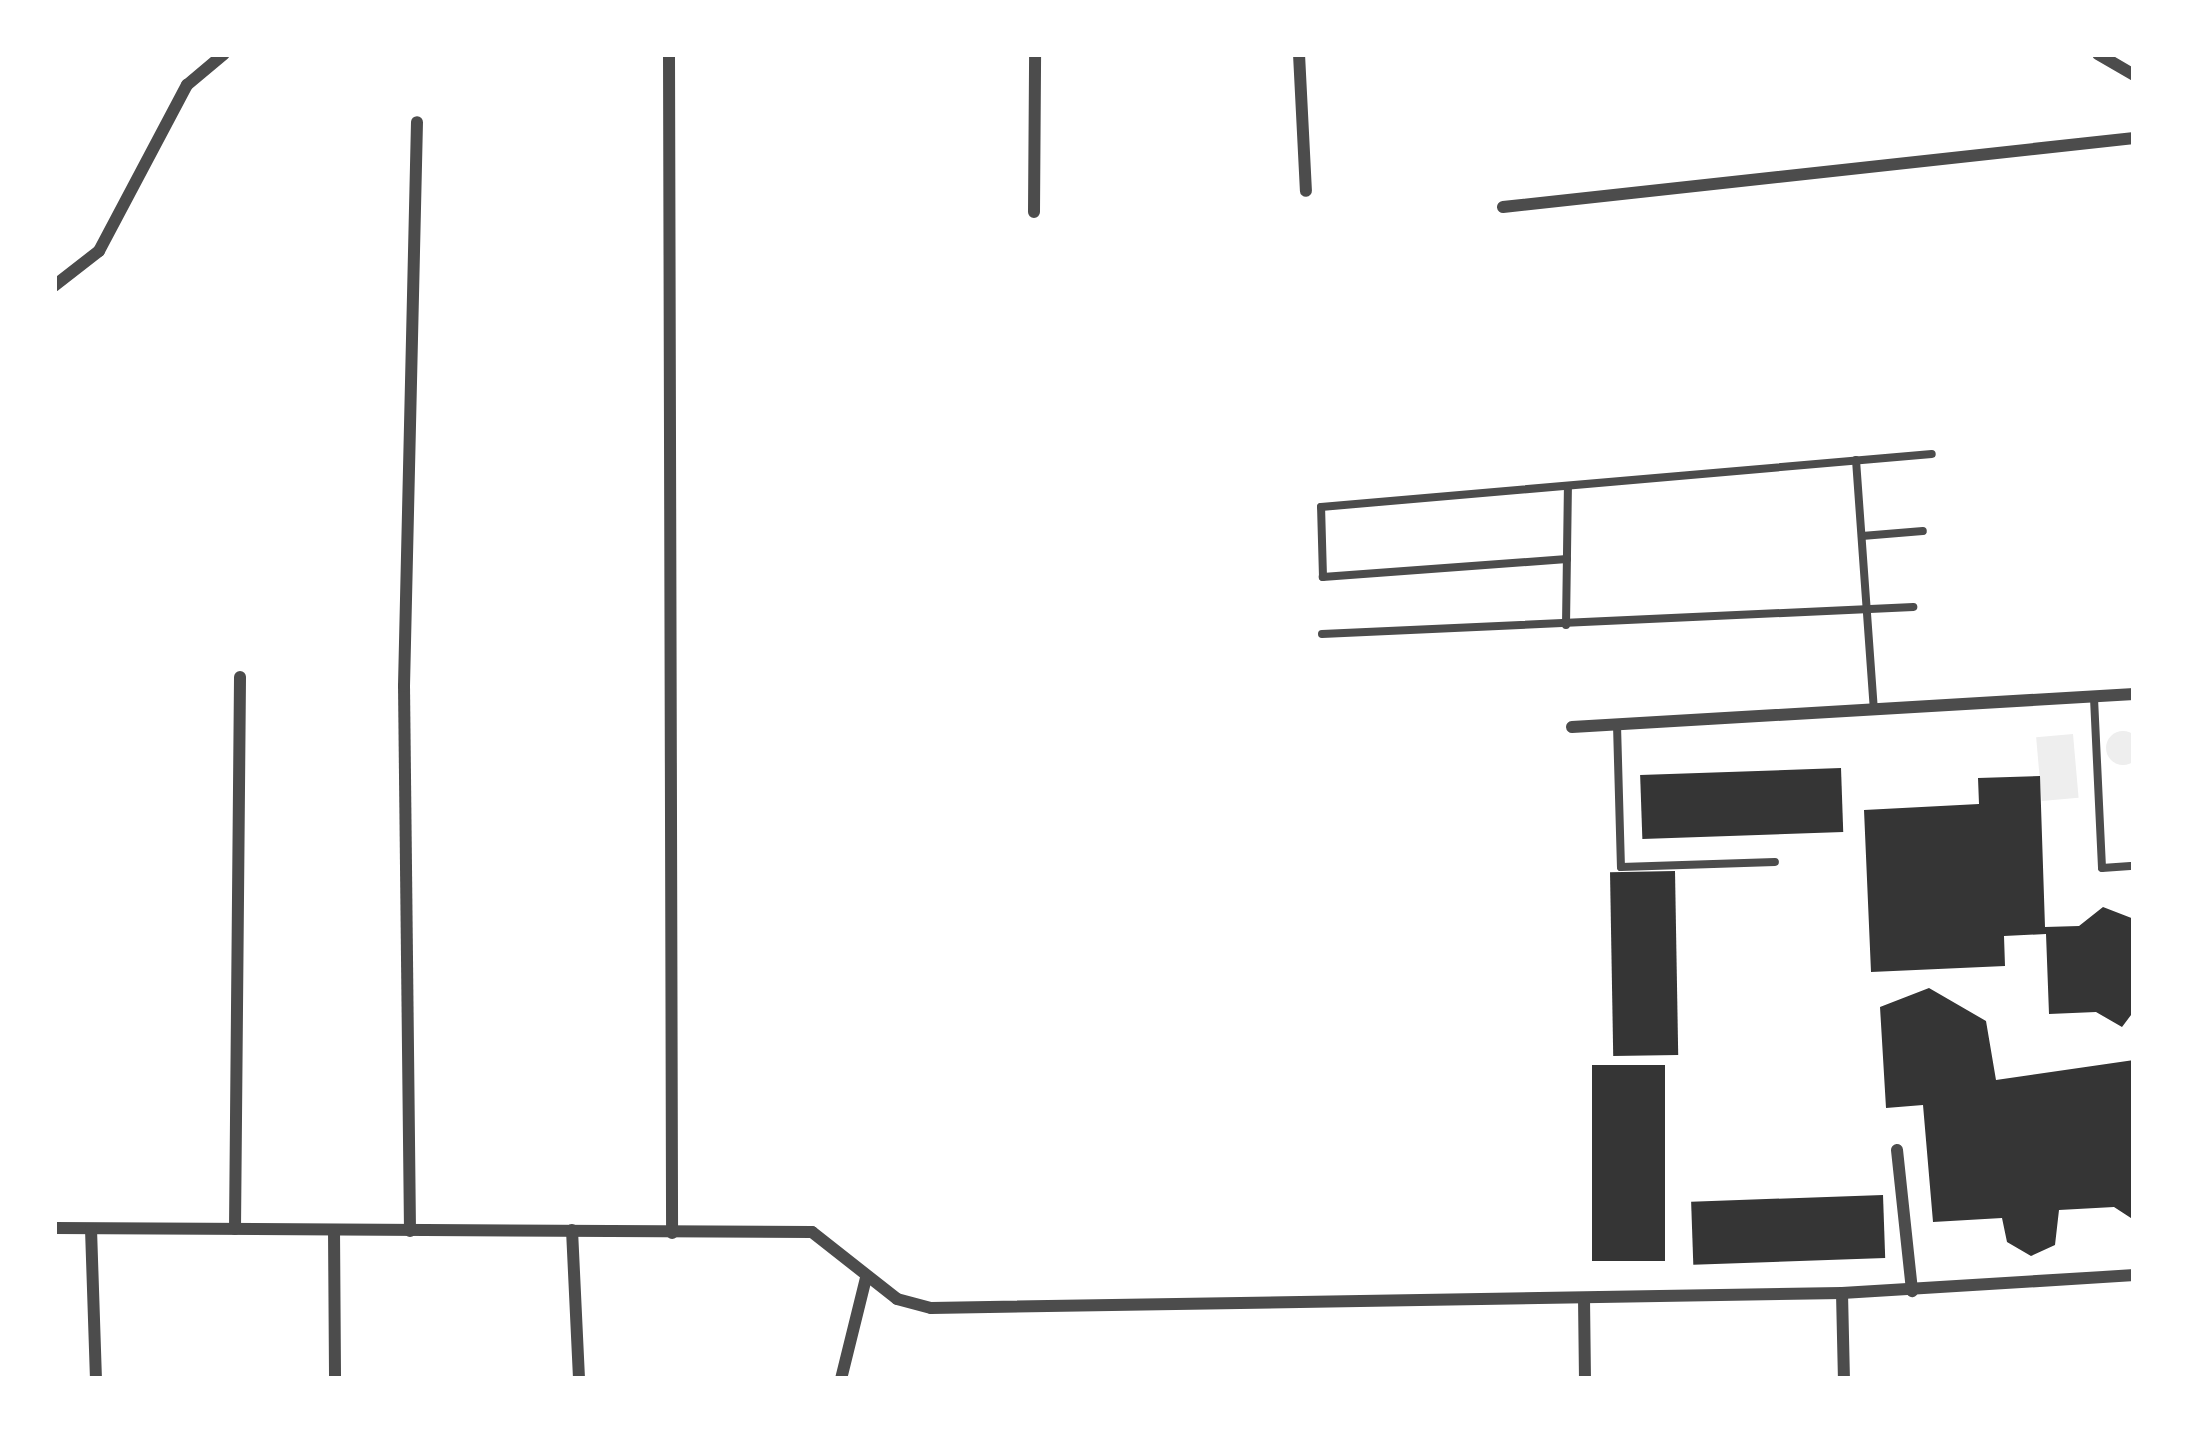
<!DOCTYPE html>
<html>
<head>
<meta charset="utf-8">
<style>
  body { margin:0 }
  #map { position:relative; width:2188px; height:1433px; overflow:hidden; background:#fff; font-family:Roboto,sans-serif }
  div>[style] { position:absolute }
  .green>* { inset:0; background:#eee; transform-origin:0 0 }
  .round { border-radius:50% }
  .building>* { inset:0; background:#353535; transform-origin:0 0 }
  .service>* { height:8px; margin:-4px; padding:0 4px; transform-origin:4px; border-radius:4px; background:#4c4c4c }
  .minor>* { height:12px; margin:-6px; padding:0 6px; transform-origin:6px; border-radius:6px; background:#4c4c4c }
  span { translate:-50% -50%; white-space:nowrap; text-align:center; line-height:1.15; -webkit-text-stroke:9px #fff; paint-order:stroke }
  .frame { position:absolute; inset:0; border:57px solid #fff; pointer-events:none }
</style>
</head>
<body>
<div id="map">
  <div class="green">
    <i class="round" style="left:2106px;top:731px;width:34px;height:34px"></i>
    <i style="left:2073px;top:734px;width:64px;height:37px;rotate:85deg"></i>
  </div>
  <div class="building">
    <i style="left:1841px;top:768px;width:64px;height:201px;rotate:88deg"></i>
    <i style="clip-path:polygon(2040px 776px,2045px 927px,2079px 926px,2103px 907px,2134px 919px,2134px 1011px,2122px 1027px,2096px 1012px,2049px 1014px,2046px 934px,2004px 936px,2005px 966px,1871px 972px,1864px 810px,1979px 804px,1978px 778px)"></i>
    <i style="left:1675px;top:871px;width:184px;height:65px;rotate:89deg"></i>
    <i style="clip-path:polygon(1929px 988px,1986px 1021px,1996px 1080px,2134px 1060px,2134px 1220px,2114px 1207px,2059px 1210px,2055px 1245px,2031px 1256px,2007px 1242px,2002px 1218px,1933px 1222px,1923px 1105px,1886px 1108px,1880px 1007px)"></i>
    <i style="left:1665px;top:1065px;width:196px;height:73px;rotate:90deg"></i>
    <i style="left:1883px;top:1195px;width:63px;height:192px;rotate:88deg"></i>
  </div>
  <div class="service">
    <i style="left:1856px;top:460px;width:250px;rotate:85.9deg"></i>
    <i style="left:1862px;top:536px;width:61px;rotate:-4.7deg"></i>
    <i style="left:1567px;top:559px;width:245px;rotate:175.8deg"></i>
    <i style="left:1323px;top:577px;width:70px;rotate:-91.6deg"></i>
    <i style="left:1321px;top:507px;width:613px;rotate:-4.96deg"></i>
    <i style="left:1566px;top:625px;width:138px;rotate:-89.2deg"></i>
    <i style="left:1322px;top:634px;width:592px;rotate:-2.62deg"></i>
    <i style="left:2094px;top:698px;width:170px;rotate:87.3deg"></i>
    <i style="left:2102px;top:868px;width:32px;rotate:-4deg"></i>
    <i style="left:1617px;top:725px;width:142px;rotate:88.4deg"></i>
    <i style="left:1621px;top:867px;width:154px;rotate:-1.9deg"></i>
  </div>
  <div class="minor">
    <i style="left:669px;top:54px;width:1179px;rotate:89.85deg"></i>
    <i style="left:1299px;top:54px;width:137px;rotate:87.1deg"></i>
    <i style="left:2098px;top:54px;width:42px;rotate:30.3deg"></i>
    <i style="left:1503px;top:207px;width:635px;rotate:-6.24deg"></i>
    <i style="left:1034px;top:212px;width:158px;rotate:-89.6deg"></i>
    <i style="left:54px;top:286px;width:57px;rotate:-37.9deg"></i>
    <i style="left:99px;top:251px;width:188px;rotate:-62.1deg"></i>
    <i style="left:187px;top:85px;width:48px;rotate:-40deg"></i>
    <i style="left:1572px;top:727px;width:563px;rotate:-3.36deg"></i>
    <i style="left:1897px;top:1150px;width:142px;rotate:83.9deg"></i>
    <i style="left:54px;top:1228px;width:758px;rotate:0.3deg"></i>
    <i style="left:812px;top:1232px;width:108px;rotate:38.2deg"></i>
    <i style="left:897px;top:1299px;width:35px;rotate:15deg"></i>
    <i style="left:931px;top:1308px;width:911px;rotate:-0.94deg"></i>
    <i style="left:1842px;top:1293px;width:293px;rotate:-3.5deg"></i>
    <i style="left:91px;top:1229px;width:150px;rotate:88.1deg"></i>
    <i style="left:235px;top:1229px;width:552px;rotate:-89.48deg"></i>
    <i style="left:334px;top:1230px;width:149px;rotate:89.6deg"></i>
    <i style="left:572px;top:1230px;width:149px;rotate:87.3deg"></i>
    <i style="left:410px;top:1231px;width:545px;rotate:-90.63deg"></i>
    <i style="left:404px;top:686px;width:564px;rotate:-88.68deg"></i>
    <i style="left:1842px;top:1293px;width:86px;rotate:88.7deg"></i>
    <i style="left:1584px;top:1298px;width:81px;rotate:89.3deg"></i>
    <i style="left:841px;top:1379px;width:104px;rotate:-76.1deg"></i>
  </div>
  <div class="frame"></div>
</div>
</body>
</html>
